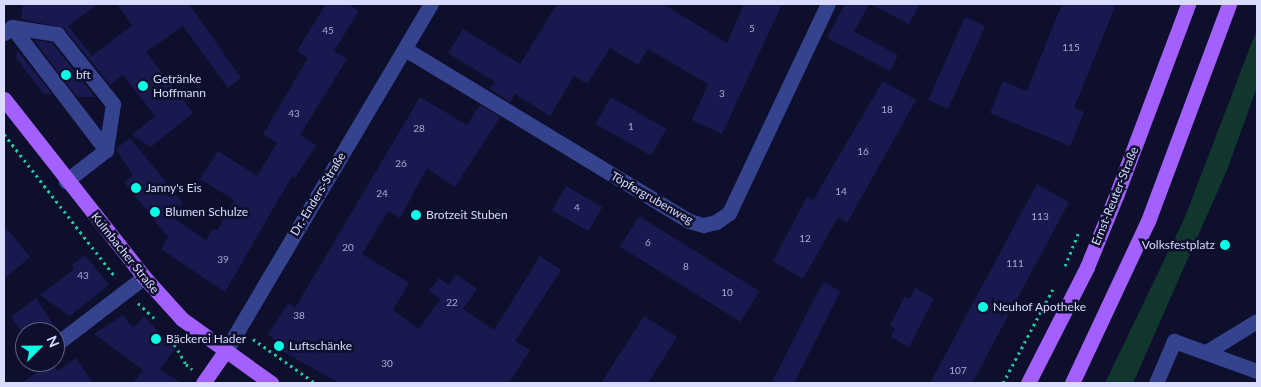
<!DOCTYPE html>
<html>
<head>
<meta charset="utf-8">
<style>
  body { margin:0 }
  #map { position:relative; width:1261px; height:387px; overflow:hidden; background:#0e0f2c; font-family:Lato,sans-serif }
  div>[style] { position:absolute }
  .green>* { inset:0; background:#11362e }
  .building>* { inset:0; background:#19194f; transform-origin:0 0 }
  .path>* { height:3px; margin-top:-1.5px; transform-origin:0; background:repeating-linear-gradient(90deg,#24c89e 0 2.5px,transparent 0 6.5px) }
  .minor>* { height:15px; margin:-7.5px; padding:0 7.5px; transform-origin:7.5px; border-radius:7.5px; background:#35438f }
  .major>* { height:15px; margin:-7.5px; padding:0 7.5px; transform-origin:7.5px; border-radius:7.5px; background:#a460ff }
  .dots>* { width:14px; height:14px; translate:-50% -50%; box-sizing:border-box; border:2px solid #0e0f2c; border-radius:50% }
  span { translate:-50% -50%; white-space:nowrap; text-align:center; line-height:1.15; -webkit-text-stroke:5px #0e0f2c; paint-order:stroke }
  .number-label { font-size:10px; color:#a9abd3 }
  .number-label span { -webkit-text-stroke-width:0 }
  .poi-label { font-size:12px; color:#d9dcff }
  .left { translate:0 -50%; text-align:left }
  .right { translate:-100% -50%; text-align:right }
  .street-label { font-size:12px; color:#d9dcff }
  .frame { position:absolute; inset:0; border:5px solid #d9dcff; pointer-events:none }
  .north { position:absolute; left:15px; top:322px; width:50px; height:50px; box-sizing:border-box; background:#0e0f2c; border:1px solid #5f6180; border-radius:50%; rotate:67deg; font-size:14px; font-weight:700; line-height:20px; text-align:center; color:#d9dcff }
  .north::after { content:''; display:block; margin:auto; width:18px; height:22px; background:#05ffe7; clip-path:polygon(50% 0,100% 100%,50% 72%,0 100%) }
</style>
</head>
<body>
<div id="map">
  <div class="green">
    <i style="clip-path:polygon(1257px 29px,1257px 87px,1227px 170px,1133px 383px,1105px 383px,1185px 217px)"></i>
  </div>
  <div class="building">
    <i style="clip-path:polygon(23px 4px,98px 4px,68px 26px,92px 56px,132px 25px,117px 4px,189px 4px,241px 78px,228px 88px,183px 26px,146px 52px,193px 113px,151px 147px,132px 135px,155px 116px,123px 75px,110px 85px,64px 28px,21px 19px)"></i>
    <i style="clip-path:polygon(326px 4px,348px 4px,359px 11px,334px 51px,347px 59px,300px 135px,316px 145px,295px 178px,292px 176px,225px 292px,161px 249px,168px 237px,124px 182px,133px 175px,116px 149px,130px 138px,183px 203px,169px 215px,206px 240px,213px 229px,217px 231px,234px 200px,200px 179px,218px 151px,257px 176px,277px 143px,263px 134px,308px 58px,297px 51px)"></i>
    <i style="clip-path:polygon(557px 4px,663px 4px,727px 43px,744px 4px,782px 4px,722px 134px,692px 120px,708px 84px,648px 49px,638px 65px,610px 48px,587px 84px,574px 76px,550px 116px,515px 94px,510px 102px,490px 89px,495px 82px,448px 53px,463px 29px,520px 64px)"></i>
    <i style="clip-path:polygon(845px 4px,869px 4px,854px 32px,898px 55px,890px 71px,827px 38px)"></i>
    <i style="clip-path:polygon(870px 4px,920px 4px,909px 24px)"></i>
    <i style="clip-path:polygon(1062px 4px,1116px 4px,1074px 108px,1084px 112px,1070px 146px,990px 113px,1003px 81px,1027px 91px)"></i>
    <i style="left:965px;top:17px;width:22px;height:91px;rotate:24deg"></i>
    <i style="clip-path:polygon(34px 40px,52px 43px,95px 97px,77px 97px)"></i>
    <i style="clip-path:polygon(17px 50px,52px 94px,44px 94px,16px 58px)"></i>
    <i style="clip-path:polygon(883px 81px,916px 100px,847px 223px,838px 217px,803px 279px,773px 261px,807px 197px,813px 200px)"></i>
    <i style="clip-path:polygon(420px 97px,467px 125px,480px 105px,500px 117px,455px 187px,427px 168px,400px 218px,388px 211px,362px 254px,409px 283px,393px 310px,419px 329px,440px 299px,429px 291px,439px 278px,449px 285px,456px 274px,477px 289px,463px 309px,494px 330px,540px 256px,561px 270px,515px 341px,530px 350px,509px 383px,339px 383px,273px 346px,277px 341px,268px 335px,288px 303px,295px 308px)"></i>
    <i style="left:611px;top:97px;width:64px;height:31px;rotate:30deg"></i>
    <i style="clip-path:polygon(1037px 184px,1069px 202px,985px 359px,972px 383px,930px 383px)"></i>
    <i style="left:566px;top:186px;width:42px;height:28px;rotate:30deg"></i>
    <i style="left:639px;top:216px;width:142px;height:36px;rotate:32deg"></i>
    <i style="clip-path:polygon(4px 225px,30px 257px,4px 279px)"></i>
    <i style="clip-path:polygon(85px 255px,109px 285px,70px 316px,40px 295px,74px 269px,72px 265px)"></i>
    <i style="left:823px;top:282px;width:20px;height:114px;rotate:27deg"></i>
    <i style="clip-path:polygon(915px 288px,934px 298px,909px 347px,891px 337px,895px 329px,890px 326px,905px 296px,910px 299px)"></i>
    <i style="clip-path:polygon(36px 298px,55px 327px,48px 332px,25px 332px,25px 336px,11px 317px)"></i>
    <i style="clip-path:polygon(123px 315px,133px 328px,144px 316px,175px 349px,160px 369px,181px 383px,133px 383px,143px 370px,94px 334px)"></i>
    <i style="clip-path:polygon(644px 316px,677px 337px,648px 383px,601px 383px)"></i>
    <i style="clip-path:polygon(76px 358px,93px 383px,21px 383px,52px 363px,57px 371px)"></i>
  </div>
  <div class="path">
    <i style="left:4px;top:134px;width:182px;rotate:52.1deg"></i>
    <i style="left:1065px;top:266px;width:37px;rotate:-68deg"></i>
    <i style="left:138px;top:303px;width:26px;rotate:43deg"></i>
    <i style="left:168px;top:333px;width:36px;rotate:60deg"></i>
    <i style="left:186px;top:364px;width:8px;rotate:40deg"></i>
    <i style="left:253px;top:339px;width:76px;rotate:35.4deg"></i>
    <i style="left:1003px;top:383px;width:106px;rotate:-62deg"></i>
  </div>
  <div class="minor">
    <i style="left:12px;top:27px;width:155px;rotate:52.6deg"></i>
    <i style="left:4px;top:33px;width:10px;rotate:-37deg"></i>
    <i style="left:12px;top:27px;width:46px;rotate:8.8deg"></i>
    <i style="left:57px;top:34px;width:90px;rotate:51.3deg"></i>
    <i style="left:113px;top:104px;width:47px;rotate:98.7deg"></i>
    <i style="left:106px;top:150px;width:51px;rotate:142.2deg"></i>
    <i style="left:405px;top:49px;width:332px;rotate:31.2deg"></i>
    <i style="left:689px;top:221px;width:15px;rotate:16deg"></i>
    <i style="left:703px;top:225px;width:13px;rotate:-13deg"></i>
    <i style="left:716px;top:222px;width:16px;rotate:-35deg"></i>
    <i style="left:729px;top:213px;width:231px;rotate:-64.7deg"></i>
    <i style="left:55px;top:345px;width:112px;rotate:-37.4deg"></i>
    <i style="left:1208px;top:351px;width:57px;rotate:-31.5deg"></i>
    <i style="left:225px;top:352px;width:404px;rotate:-59.4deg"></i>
    <i style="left:1156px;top:383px;width:46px;rotate:-66.8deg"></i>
    <i style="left:1174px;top:341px;width:88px;rotate:19.9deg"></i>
  </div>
  <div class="major">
    <i style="left:4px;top:99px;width:226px;rotate:51.8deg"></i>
    <i style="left:144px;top:277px;width:57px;rotate:47.9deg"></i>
    <i style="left:182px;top:319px;width:110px;rotate:35.7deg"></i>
    <i style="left:203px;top:383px;width:38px;rotate:-55deg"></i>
    <i style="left:1028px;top:383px;width:130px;rotate:-63deg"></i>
    <i style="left:1087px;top:267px;width:77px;rotate:-67.8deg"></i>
    <i style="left:1116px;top:196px;width:205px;rotate:-69.4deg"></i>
    <i style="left:1072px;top:383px;width:179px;rotate:-64.9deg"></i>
    <i style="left:1148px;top:221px;width:232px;rotate:-69.5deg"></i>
  </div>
  <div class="dots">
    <i style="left:66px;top:75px;background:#05ffe7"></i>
    <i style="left:143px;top:86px;background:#05ffe7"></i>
    <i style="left:136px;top:188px;background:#05ffe7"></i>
    <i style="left:155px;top:212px;background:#05ffe7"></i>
    <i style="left:416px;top:215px;background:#05ffe7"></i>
    <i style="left:1225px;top:245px;background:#05ffe7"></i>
    <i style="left:983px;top:307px;background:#05ffe7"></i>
    <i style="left:156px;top:339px;background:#05ffe7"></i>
    <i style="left:279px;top:346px;background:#05ffe7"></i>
  </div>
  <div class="number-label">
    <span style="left:752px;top:29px">5</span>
    <span style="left:328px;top:31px">45</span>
    <span style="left:1071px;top:48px">115</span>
    <span style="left:722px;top:94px">3</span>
    <span style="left:887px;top:110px">18</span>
    <span style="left:294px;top:114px">43</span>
    <span style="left:631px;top:127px">1</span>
    <span style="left:419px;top:129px">28</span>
    <span style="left:863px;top:152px">16</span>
    <span style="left:401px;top:164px">26</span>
    <span style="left:841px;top:192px">14</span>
    <span style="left:382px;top:194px">24</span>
    <span style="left:577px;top:208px">4</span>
    <span style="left:1040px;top:217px">113</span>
    <span style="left:805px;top:239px">12</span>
    <span style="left:648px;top:243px">6</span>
    <span style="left:348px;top:248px">20</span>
    <span style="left:223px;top:260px">39</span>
    <span style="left:1015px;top:264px">111</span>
    <span style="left:686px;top:267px">8</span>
    <span style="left:83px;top:276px">43</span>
    <span style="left:727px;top:293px">10</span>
    <span style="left:452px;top:303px">22</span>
    <span style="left:299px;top:316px">38</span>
    <span style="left:387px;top:364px">30</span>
    <span style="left:958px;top:371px">107</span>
  </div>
  <div class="poi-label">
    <span class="left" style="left:76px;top:75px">bft</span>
    <span class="left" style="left:153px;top:86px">Getränke<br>Hoffmann</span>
    <span class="left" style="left:146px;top:188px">Janny's Eis</span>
    <span class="left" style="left:165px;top:212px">Blumen Schulze</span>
    <span class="left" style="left:426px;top:215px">Brotzeit Stuben</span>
    <span class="right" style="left:1215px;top:245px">Volksfestplatz</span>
    <span class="left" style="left:993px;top:307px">Neuhof Apotheke</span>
    <span class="left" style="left:166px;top:339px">Bäckerei Hader</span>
    <span class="left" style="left:289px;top:346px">Luftschänke</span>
  </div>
  <div class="street-label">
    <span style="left:318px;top:194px;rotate:-59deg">Dr.-Enders-Straße</span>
    <span style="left:1115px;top:196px;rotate:-68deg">Ernst-Reuter-Straße</span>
    <span style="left:652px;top:198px;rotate:30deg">Töpfergrubenweg</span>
    <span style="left:125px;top:253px;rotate:51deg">Kulmbacher Straße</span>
  </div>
  <div class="frame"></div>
  <div class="north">N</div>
</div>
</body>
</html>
